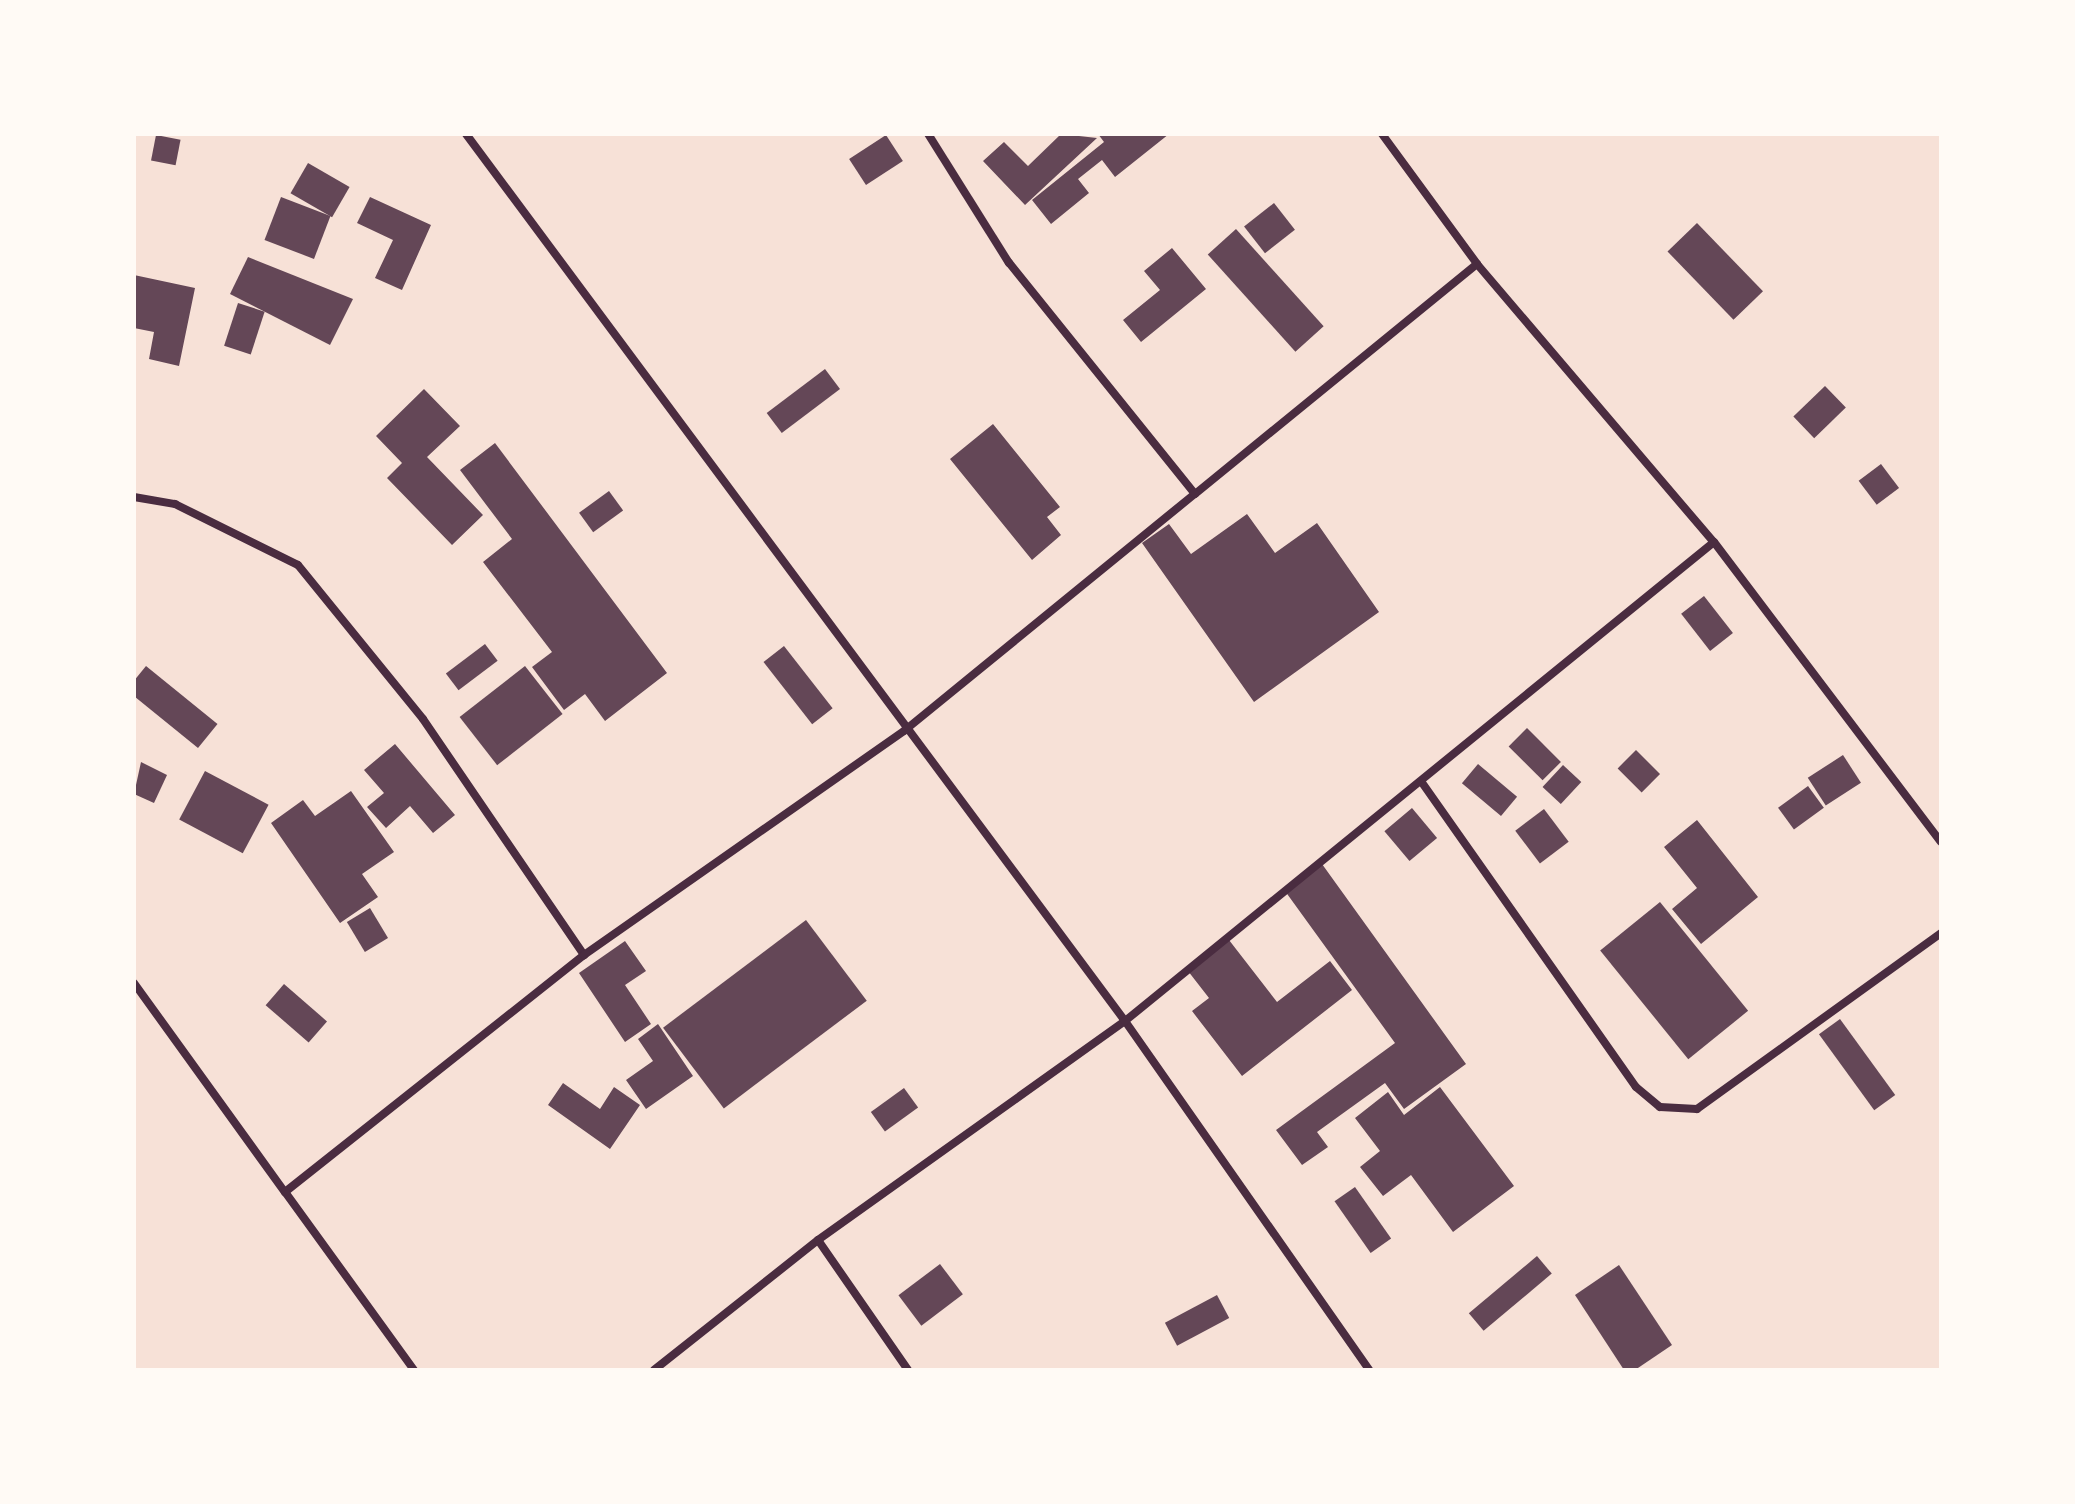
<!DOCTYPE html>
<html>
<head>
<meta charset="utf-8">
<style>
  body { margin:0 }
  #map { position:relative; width:2075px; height:1504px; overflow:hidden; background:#f7e1d7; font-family:"Public Sans",sans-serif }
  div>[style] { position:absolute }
  .building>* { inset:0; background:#644757; transform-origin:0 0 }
  .minor>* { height:8px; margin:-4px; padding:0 4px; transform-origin:4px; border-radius:4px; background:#4a2c40 }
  span { translate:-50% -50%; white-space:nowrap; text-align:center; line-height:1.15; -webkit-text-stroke:6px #fffaf5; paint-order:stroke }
  .frame { position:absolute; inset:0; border:136px solid #fffaf5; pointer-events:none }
</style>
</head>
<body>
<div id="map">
  <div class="building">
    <i style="clip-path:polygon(1061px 134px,1097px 138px,1025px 205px,983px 161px,1004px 142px,1028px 166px)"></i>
    <i style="clip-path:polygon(1098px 134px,1169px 134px,1115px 177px,1102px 160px,1078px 179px,1089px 193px,1051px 224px,1032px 200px,1104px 142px)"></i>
    <i style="left:156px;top:135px;width:25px;height:26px;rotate:11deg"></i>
    <i style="left:886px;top:135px;width:31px;height:44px;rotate:57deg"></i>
    <i style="left:308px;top:163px;width:48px;height:35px;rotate:30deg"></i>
    <i style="left:281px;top:197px;width:53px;height:46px;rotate:21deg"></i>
    <i style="clip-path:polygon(370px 197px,431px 225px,402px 290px,375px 278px,393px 240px,357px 223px)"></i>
    <i style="left:1274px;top:203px;width:34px;height:38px;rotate:52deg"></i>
    <i style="left:1697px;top:223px;width:95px;height:41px;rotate:46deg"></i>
    <i style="left:1236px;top:229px;width:131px;height:38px;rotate:48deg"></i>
    <i style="clip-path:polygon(1172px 248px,1206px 289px,1141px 342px,1123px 320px,1160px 290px,1144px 271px)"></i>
    <i style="clip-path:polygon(248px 257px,353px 299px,330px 345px,230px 294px)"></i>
    <i style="clip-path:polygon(134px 275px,195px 288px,179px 366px,149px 359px,154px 332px,134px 328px)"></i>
    <i style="left:238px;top:303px;width:28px;height:45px;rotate:18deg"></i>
    <i style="left:825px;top:369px;width:25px;height:73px;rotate:53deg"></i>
    <i style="left:1825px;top:386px;width:30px;height:44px;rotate:46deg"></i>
    <i style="clip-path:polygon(424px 389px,460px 426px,427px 457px,483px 515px,452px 545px,387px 478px,402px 463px,376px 436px)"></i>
    <i style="clip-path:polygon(993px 424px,1060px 507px,1047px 517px,1061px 535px,1032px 560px,950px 459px)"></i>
    <i style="clip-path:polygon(495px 443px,667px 673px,605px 721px,585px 694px,564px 710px,532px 667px,552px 652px,483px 562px,512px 539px,460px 470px)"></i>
    <i style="left:1881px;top:464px;width:30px;height:28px;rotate:53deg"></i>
    <i style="left:609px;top:491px;width:24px;height:37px;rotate:54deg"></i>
    <i style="clip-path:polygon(1247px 514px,1275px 553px,1317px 523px,1379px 612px,1254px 702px,1142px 543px,1169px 524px,1191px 554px)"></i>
    <i style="left:1704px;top:596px;width:47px;height:29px;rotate:52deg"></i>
    <i style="left:485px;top:644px;width:21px;height:49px;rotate:53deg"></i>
    <i style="left:784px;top:646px;width:79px;height:26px;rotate:52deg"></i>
    <i style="left:146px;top:666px;width:92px;height:31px;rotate:39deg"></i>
    <i style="left:525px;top:666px;width:61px;height:83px;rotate:52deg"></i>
    <i style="left:1527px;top:728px;width:48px;height:26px;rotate:45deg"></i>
    <i style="clip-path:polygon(395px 744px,455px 815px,433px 833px,410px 806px,386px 828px,367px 807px,384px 793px,364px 770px)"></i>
    <i style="left:1636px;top:750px;width:34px;height:26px;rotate:45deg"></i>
    <i style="left:1843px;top:755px;width:33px;height:42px;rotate:57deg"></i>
    <i style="clip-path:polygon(141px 762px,167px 775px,154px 803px,134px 794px)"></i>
    <i style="left:1478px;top:764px;width:51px;height:25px;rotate:40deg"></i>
    <i style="left:1563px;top:765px;width:25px;height:30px;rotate:43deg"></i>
    <i style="left:205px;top:771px;width:72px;height:55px;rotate:28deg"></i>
    <i style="left:1808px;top:786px;width:27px;height:37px;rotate:54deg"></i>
    <i style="clip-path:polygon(351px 791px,394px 852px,362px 874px,378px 897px,340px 923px,271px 823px,303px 800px,315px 816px)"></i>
    <i style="left:1412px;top:808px;width:39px;height:36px;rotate:50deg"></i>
    <i style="left:1544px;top:809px;width:41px;height:36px;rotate:53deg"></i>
    <i style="clip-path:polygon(1697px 820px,1758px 897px,1701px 944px,1672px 909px,1697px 888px,1664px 847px)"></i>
    <i style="clip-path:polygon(1322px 864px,1466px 1064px,1404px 1109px,1385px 1083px,1317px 1132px,1328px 1147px,1302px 1165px,1276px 1130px,1395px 1043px,1285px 891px)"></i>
    <i style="left:1660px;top:902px;width:140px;height:77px;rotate:51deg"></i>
    <i style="left:370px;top:908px;width:35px;height:27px;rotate:59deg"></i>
    <i style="left:806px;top:920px;width:101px;height:179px;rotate:53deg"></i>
    <i style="clip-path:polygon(1229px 940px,1277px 1002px,1330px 961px,1352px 990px,1242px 1076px,1192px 1011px,1209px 998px,1188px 971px)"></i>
    <i style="clip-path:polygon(625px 941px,646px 971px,625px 985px,651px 1024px,625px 1042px,579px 973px)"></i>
    <i style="left:284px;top:984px;width:57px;height:28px;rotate:41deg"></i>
    <i style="left:1840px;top:1019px;width:94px;height:26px;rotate:54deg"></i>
    <i style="clip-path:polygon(658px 1024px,693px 1076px,646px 1109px,626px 1080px,653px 1061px,638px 1039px)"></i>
    <i style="clip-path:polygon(563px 1083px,600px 1109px,614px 1087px,640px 1105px,610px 1149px,548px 1105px)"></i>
    <i style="clip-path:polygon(1440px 1087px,1514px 1186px,1453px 1232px,1411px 1175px,1383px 1196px,1360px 1167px,1380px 1151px,1355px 1118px,1388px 1092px,1404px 1115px)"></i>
    <i style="left:904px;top:1088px;width:24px;height:41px;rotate:54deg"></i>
    <i style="left:1355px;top:1187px;width:63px;height:25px;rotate:55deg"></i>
    <i style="left:1537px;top:1256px;width:23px;height:89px;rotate:50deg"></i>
    <i style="left:940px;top:1264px;width:38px;height:52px;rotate:53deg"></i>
    <i style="clip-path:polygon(1619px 1265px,1672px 1345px,1635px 1370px,1624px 1370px,1575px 1295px)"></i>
    <i style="left:1217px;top:1295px;width:26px;height:59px;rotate:62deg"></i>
  </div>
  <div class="minor">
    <i style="left:466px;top:134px;width:1105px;rotate:53.39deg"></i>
    <i style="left:1125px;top:1021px;width:426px;rotate:55deg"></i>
    <i style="left:1382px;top:134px;width:161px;rotate:53.8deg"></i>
    <i style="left:1477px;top:264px;width:365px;rotate:49.6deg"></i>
    <i style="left:1714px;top:542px;width:376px;rotate:52.9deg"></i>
    <i style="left:1195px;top:494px;width:364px;rotate:-39.2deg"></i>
    <i style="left:134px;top:497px;width:42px;rotate:9.7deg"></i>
    <i style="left:175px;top:504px;width:137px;rotate:26.4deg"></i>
    <i style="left:298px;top:565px;width:198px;rotate:50.9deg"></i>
    <i style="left:423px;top:719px;width:286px;rotate:55.7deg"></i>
    <i style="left:1423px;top:784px;width:370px;rotate:54.9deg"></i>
    <i style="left:1636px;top:1087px;width:31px;rotate:40deg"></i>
    <i style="left:1660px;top:1107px;width:37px;rotate:3deg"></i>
    <i style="left:1697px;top:1109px;width:301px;rotate:-35.8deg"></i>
    <i style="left:134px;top:983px;width:258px;rotate:54.2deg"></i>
    <i style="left:818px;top:1240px;width:158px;rotate:55.3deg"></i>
    <i style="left:414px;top:1370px;width:220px;rotate:-125.9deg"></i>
    <i style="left:285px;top:1192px;width:382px;rotate:-38.4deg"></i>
    <i style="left:584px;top:955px;width:391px;rotate:-35deg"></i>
    <i style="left:904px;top:731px;width:375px;rotate:-39.2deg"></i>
    <i style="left:1195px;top:494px;width:297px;rotate:-128.8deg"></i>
    <i style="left:1009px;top:263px;width:152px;rotate:-122.1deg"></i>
    <i style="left:654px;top:1370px;width:209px;rotate:-38.4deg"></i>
    <i style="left:818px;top:1240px;width:377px;rotate:-35.5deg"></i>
    <i style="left:1125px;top:1021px;width:759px;rotate:-39.12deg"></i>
  </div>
  <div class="frame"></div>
</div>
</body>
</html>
